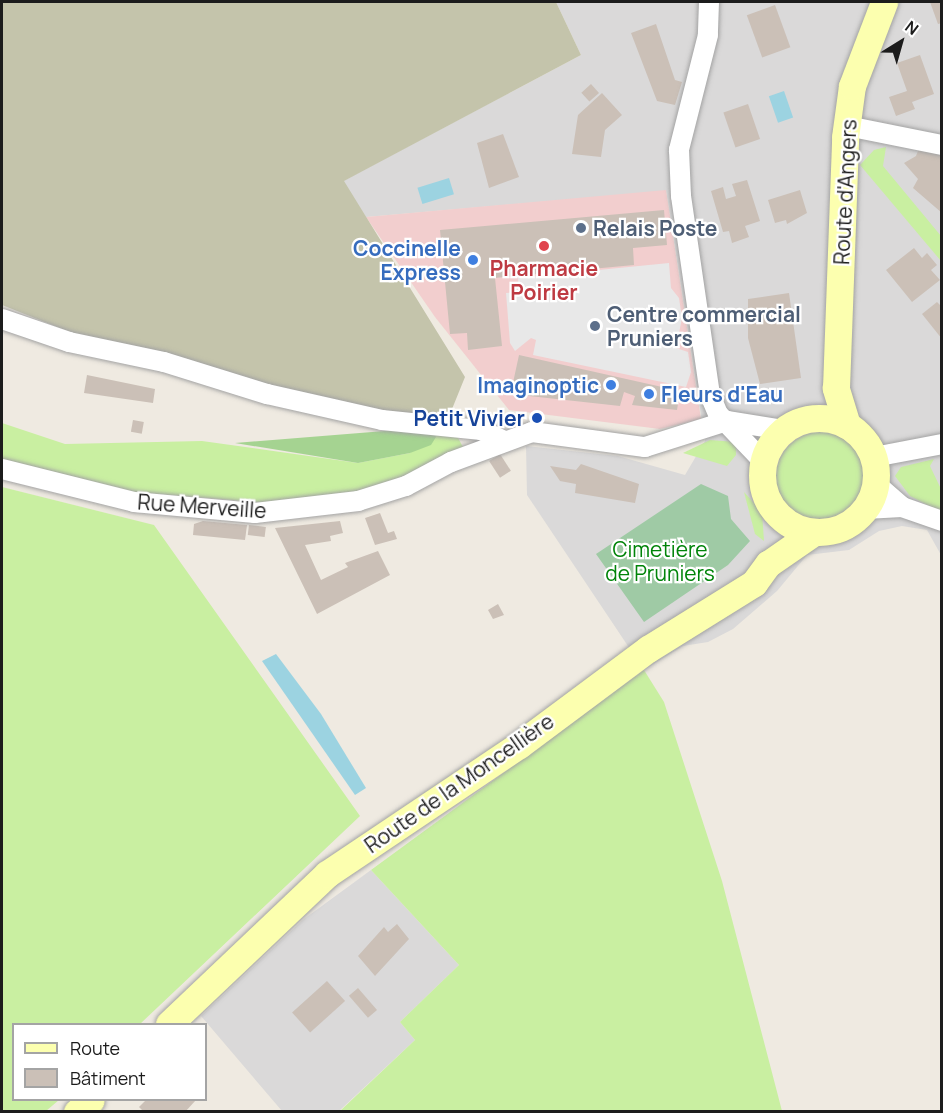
<!DOCTYPE html>
<html>
<head>
<meta charset="utf-8">
<style>
  body { margin:0 }
  #map { position:relative; width:943px; height:1113px; overflow:hidden; background:#efeae1; font-family:Manrope,sans-serif }
  div>[style] { position:absolute }
  .residential>* { inset:0; background:#dad9d9 }
  .commercial>* { inset:0; background:#f2cece }
  .construction>* { inset:0; background:#c4c4ab }
  .grass>* { inset:0; background:#c9efa1 }
  .round { border-radius:50% }
  .forest>* { inset:0; background:#a5d391 }
  .cemetery>* { inset:0; background:#9fcaa5 }
  .parking>* { inset:0; background:#e8e8e8 }
  .water>* { inset:0; background:#9cd3e1; transform-origin:0 0 }
  .building>* { inset:0; background:#cbc0b7; transform-origin:0 0 }
  .roads { filter:drop-shadow(0 0 2px #a3a3a3) drop-shadow(0 0 2px #a3a3a3) }
  .street>* { height:20px; margin:-10px; padding:0 10px; transform-origin:10px; border-radius:10px; background:#fff }
  .secondary>* { height:27px; margin:-13.5px; padding:0 13.5px; transform-origin:13.5px; border-radius:13.5px; background:#fcffaf }
  .secondary>.ring { margin:-13.5px; padding:0; box-sizing:content-box; background:none; border:27px solid #fcffaf; border-radius:50% }
  .dots>* { width:16px; height:16px; translate:-50% -50%; box-sizing:border-box; border:3px solid #fff; border-radius:50% }
  span { translate:-50% -50%; white-space:nowrap; text-align:center; line-height:1.15; -webkit-text-stroke:4.5px #fff; paint-order:stroke }
  .street-label { font-size:21px; color:#1c1c1c }
  .service-label { font-size:21px; color:#4e5e75; font-weight:700 }
  .left { translate:0 -50%; text-align:left }
  .shop-label { font-size:21px; color:#366cbe; font-weight:700 }
  .right { translate:-100% -50%; text-align:right }
  .health-label { font-size:21px; color:#be3a42; font-weight:700 }
  .transit-label { font-size:21px; color:#164399; font-weight:700 }
  .park-label { font-size:21px; color:#008409 }
  .frame { position:absolute; inset:0; border:3px solid #1c1c1c; pointer-events:none }
  .legend { position:absolute; left:12px; top:1023px; width:195px; height:78px; box-sizing:border-box; background:#fff; border:2px solid #a4a4a4; margin:0; padding:8px 10px; list-style:none; font-size:18px; color:#1c1c1c }
  .legend li { display:flex; align-items:center; gap:12px; height:30px }
  .legend b { width:30px; border:2px solid #a4a4a4 }
  .north { position:absolute; left:871px; top:12px; width:60px; height:60px; -webkit-text-stroke:4px #fff; paint-order:stroke; rotate:37deg; font-size:16px; font-weight:700; line-height:24px; text-align:center; color:#1c1c1c }
  .north::after { content:''; display:block; margin:auto; width:21px; height:27px; background:#1c1c1c; clip-path:polygon(50% 0,100% 100%,50% 72%,0 100%) }
</style>
</head>
<body>
<div id="map">
  <div class="residential">
    <i style="clip-path:polygon(556px 2px,941px 2px,941px 555px,927px 530px,902px 526px,879px 531px,849px 550px,807px 555px,777px 591px,733px 629px,708px 642px,683px 646px,644px 670px,527px 495px,526px 446px,618px 456px,685px 475px,705px 441px,666px 191px,366px 217px,343px 181px,581px 55px)"></i>
    <i style="clip-path:polygon(371px 870px,459px 965px,400px 1022px,415px 1040px,339px 1111px,282px 1111px,201px 1016px,304px 919px)"></i>
  </div>
  <div class="commercial">
    <i style="clip-path:polygon(666px 190px,701px 419px,660px 429px,509px 410px,435px 317px,366px 217px)"></i>
  </div>
  <div class="construction">
    <i style="clip-path:polygon(2px 2px,556px 2px,581px 55px,344px 181px,465px 377px,450px 414px,372px 412px,80px 336px,2px 305px)"></i>
  </div>
  <div class="grass">
    <i style="clip-path:polygon(886px 147px,883px 166px,941px 236px,941px 261px,860px 165px,874px 150px)"></i>
    <i style="clip-path:polygon(2px 423px,65px 444px,202px 441px,358px 463px,410px 453px,434px 432px,457px 436px,464px 449px,399px 480px,350px 494px,270px 503px,120px 491px,42px 473px,2px 459px)"></i>
    <i class="round" style="left:776px;top:432px;width:90px;height:90px"></i>
    <i style="clip-path:polygon(710px 440px,736px 442px,736px 455px,727px 466px,683px 453px)"></i>
    <i style="clip-path:polygon(934px 459px,930px 466px,941px 489px,941px 512px,910px 496px,895px 476px,901px 467px)"></i>
    <i style="clip-path:polygon(2px 487px,154px 525px,360px 816px,140px 1024px,14px 1024px,14px 1100px,59px 1100px,46px 1111px,2px 1111px)"></i>
    <i style="clip-path:polygon(744px 492px,762px 512px,764px 541px,755px 534px)"></i>
    <i style="clip-path:polygon(644px 670px,664px 702px,722px 881px,782px 1111px,339px 1112px,415px 1040px,400px 1022px,459px 965px,371px 870px)"></i>
  </div>
  <div class="forest">
    <i style="clip-path:polygon(397px 430px,434px 432px,436px 437px,431px 445px,410px 453px,358px 463px,235px 443px)"></i>
  </div>
  <div class="cemetery">
    <i style="clip-path:polygon(701px 484px,728px 496px,731px 519px,750px 541px,728px 565px,644px 622px,596px 554px)"></i>
  </div>
  <div class="parking">
    <i style="clip-path:polygon(669px 263px,671px 288px,679px 298px,682px 318px,676px 348px,688px 352px,691px 372px,686px 387px,533px 355px,536px 340px,531px 338px,515px 351px,510px 343px,506px 293px,519px 292px,518px 278px)"></i>
  </div>
  <div class="water">
    <i style="left:784px;top:91px;width:28px;height:16px;rotate:71deg"></i>
    <i style="left:449px;top:178px;width:17px;height:33px;rotate:73deg"></i>
    <i style="clip-path:polygon(276px 654px,321px 714px,366px 788px,355px 795px,262px 661px)"></i>
  </div>
  <div class="building">
    <i style="clip-path:polygon(930px 2px,942px 2px,942px 23px,938px 24px)"></i>
    <i style="left:775px;top:5px;width:45px;height:30px;rotate:70deg"></i>
    <i style="clip-path:polygon(656px 24px,675px 80px,682px 82px,675px 105px,657px 101px,631px 33px)"></i>
    <i style="clip-path:polygon(920px 55px,934px 94px,912px 102px,915px 109px,896px 116px,889px 97px,907px 91px,897px 63px)"></i>
    <i style="left:591px;top:84px;width:12px;height:13px;rotate:48deg"></i>
    <i style="clip-path:polygon(602px 93px,622px 115px,605px 130px,601px 157px,572px 154px,578px 115px)"></i>
    <i style="left:748px;top:104px;width:37px;height:26px;rotate:71deg"></i>
    <i style="clip-path:polygon(503px 134px,519px 177px,489px 188px,477px 143px)"></i>
    <i style="clip-path:polygon(920px 146px,942px 154px,942px 213px,913px 188px,918px 179px,904px 163px,916px 156px)"></i>
    <i style="clip-path:polygon(747px 180px,760px 221px,745px 226px,749px 237px,732px 243px,729px 231px,723px 232px,711px 191px,723px 187px,726px 199px,736px 196px,732px 184px)"></i>
    <i style="clip-path:polygon(800px 190px,807px 213px,787px 224px,786px 220px,775px 223px,768px 200px)"></i>
    <i style="clip-path:polygon(664px 210px,667px 245px,633px 248px,634px 265px,495px 278px,502px 346px,468px 350px,467px 333px,450px 334px,440px 230px)"></i>
    <i style="clip-path:polygon(914px 248px,922px 258px,927px 253px,937px 265px,931px 270px,940px 280px,912px 302px,886px 270px)"></i>
    <i style="clip-path:polygon(789px 293px,801px 378px,760px 384px,748px 338px,748px 299px)"></i>
    <i style="clip-path:polygon(937px 302px,942px 307px,942px 339px,922px 314px)"></i>
    <i style="clip-path:polygon(519px 355px,680px 391px,677px 410px,632px 405px,635px 396px,624px 392px,620px 406px,520px 395px,511px 392px)"></i>
    <i style="clip-path:polygon(87px 375px,155px 389px,153px 403px,84px 393px)"></i>
    <i style="left:133px;top:420px;width:11px;height:12px;rotate:10deg"></i>
    <i style="left:500px;top:454px;width:20px;height:13px;rotate:57deg"></i>
    <i style="clip-path:polygon(581px 464px,639px 484px,635px 503px,575px 493px,576px 484px,560px 481px,550px 466px,576px 470px)"></i>
    <i style="clip-path:polygon(380px 513px,388px 533px,394px 531px,397px 539px,375px 545px,365px 518px)"></i>
    <i style="clip-path:polygon(203px 521px,247px 525px,245px 540px,193px 535px,194px 524px)"></i>
    <i style="clip-path:polygon(340px 521px,343px 533px,330px 536px,331px 541px,305px 545px,321px 580px,348px 567px,345px 563px,378px 551px,390px 575px,317px 614px,275px 528px)"></i>
    <i style="left:249px;top:525px;width:17px;height:10px;rotate:7deg"></i>
    <i style="clip-path:polygon(498px 604px,504px 615px,493px 619px,488px 610px)"></i>
    <i style="clip-path:polygon(397px 924px,409px 939px,375px 976px,358px 956px,384px 927px,388px 932px)"></i>
    <i style="left:327px;top:981px;width:27px;height:47px;rotate:48deg"></i>
    <i style="left:358px;top:988px;width:29px;height:12px;rotate:49deg"></i>
    <i style="clip-path:polygon(146px 1100px,196px 1100px,185px 1112px,144px 1112px,139px 1107px)"></i>
  </div>
  <div class="roads">
    <div class="street">
      <i style="left:709px;top:2px;width:33px;rotate:92deg"></i>
      <i style="left:708px;top:35px;width:119px;rotate:104.2deg"></i>
      <i style="left:679px;top:150px;width:46px;rotate:87.5deg"></i>
      <i style="left:681px;top:196px;width:201px;rotate:81.7deg"></i>
      <i style="left:710px;top:395px;width:21px;rotate:67deg"></i>
      <i style="left:718px;top:414px;width:64px;rotate:46.3deg"></i>
      <i style="left:847px;top:126px;width:97px;rotate:11.3deg"></i>
      <i style="left:2px;top:319px;width:71px;rotate:18.9deg"></i>
      <i style="left:69px;top:342px;width:97px;rotate:11.9deg"></i>
      <i style="left:164px;top:362px;width:108px;rotate:17.3deg"></i>
      <i style="left:267px;top:394px;width:118px;rotate:12.7deg"></i>
      <i style="left:382px;top:420px;width:100px;rotate:5.8deg"></i>
      <i style="left:481px;top:430px;width:23px;rotate:25deg"></i>
      <i style="left:874px;top:457px;width:69px;rotate:-10.8deg"></i>
      <i style="left:2px;top:469px;width:136px;rotate:14deg"></i>
      <i style="left:134px;top:502px;width:121px;rotate:5.2deg"></i>
      <i style="left:255px;top:513px;width:104px;rotate:-6.6deg"></i>
      <i style="left:358px;top:501px;width:50px;rotate:-17.4deg"></i>
      <i style="left:406px;top:486px;width:51px;rotate:-28.1deg"></i>
      <i style="left:451px;top:462px;width:86px;rotate:-20.3deg"></i>
      <i style="left:532px;top:432px;width:114px;rotate:7.6deg"></i>
      <i style="left:645px;top:447px;width:86px;rotate:-17.6deg"></i>
      <i style="left:727px;top:421px;width:58px;rotate:9deg"></i>
      <i style="left:876px;top:484px;width:35px;rotate:41deg"></i>
      <i style="left:902px;top:507px;width:42px;rotate:19.3deg"></i>
      <i style="left:865px;top:509px;width:37px;rotate:-3deg"></i>
    </div>
    <div class="secondary">
      <i class="ring" style="left:762px;top:418px;width:87px;height:87px"></i>
      <i style="left:847px;top:425px;width:39px;rotate:-107deg"></i>
      <i style="left:836px;top:388px;width:251px;rotate:-87.9deg"></i>
      <i style="left:845px;top:137px;width:51px;rotate:-82.2deg"></i>
      <i style="left:852px;top:86px;width:90px;rotate:-69.1deg"></i>
      <i style="left:169px;top:1024px;width:218px;rotate:-43.5deg"></i>
      <i style="left:327px;top:874px;width:231px;rotate:-33.9deg"></i>
      <i style="left:519px;top:745px;width:161px;rotate:-36.7deg"></i>
      <i style="left:648px;top:649px;width:125px;rotate:-31.9deg"></i>
      <i style="left:754px;top:583px;width:24px;rotate:-54deg"></i>
      <i style="left:768px;top:564px;width:56px;rotate:-34.8deg"></i>
      <i style="left:77px;top:1112px;width:18px;rotate:-41deg"></i>
    </div>
  </div>
  <div class="dots">
    <i style="left:581px;top:228px;background:#5c6f8a"></i>
    <i style="left:544px;top:246px;background:#e0444e"></i>
    <i style="left:473px;top:260px;background:#3f7fe0"></i>
    <i style="left:595px;top:326px;background:#5c6f8a"></i>
    <i style="left:611px;top:385px;background:#3f7fe0"></i>
    <i style="left:649px;top:394px;background:#3f7fe0"></i>
    <i style="left:537px;top:418px;background:#1a4fb4"></i>
  </div>
  <div class="street-label">
    <span style="left:845px;top:192px;rotate:-87deg">Route d'Angers</span>
    <span style="left:202px;top:506px;rotate:4deg">Rue Merveille</span>
    <span style="left:459px;top:783px;rotate:-35deg">Route de la Moncellière</span>
  </div>
  <div class="service-label">
    <span class="left" style="left:593px;top:228px">Relais Poste</span>
    <span class="left" style="left:607px;top:326px">Centre commercial<br>Pruniers</span>
  </div>
  <div class="shop-label">
    <span class="right" style="left:461px;top:260px">Coccinelle<br>Express</span>
    <span class="right" style="left:599px;top:385px">Imaginoptic</span>
    <span class="left" style="left:661px;top:394px">Fleurs d'Eau</span>
  </div>
  <div class="health-label">
    <span style="left:544px;top:280px">Pharmacie<br>Poirier</span>
  </div>
  <div class="transit-label">
    <span class="right" style="left:525px;top:418px">Petit Vivier</span>
  </div>
  <div class="park-label">
    <span style="left:660px;top:561px">Cimetière<br>de Pruniers</span>
  </div>
  <div class="frame"></div>
  <ul class="legend">
  <li><b style="height:8px;background:#fcffaf"></b>Route</li>
  <li><b style="height:16px;background:#cbc0b7"></b>Bâtiment</li>
  </ul>
  <div class="north">N</div>
</div>
</body>
</html>
